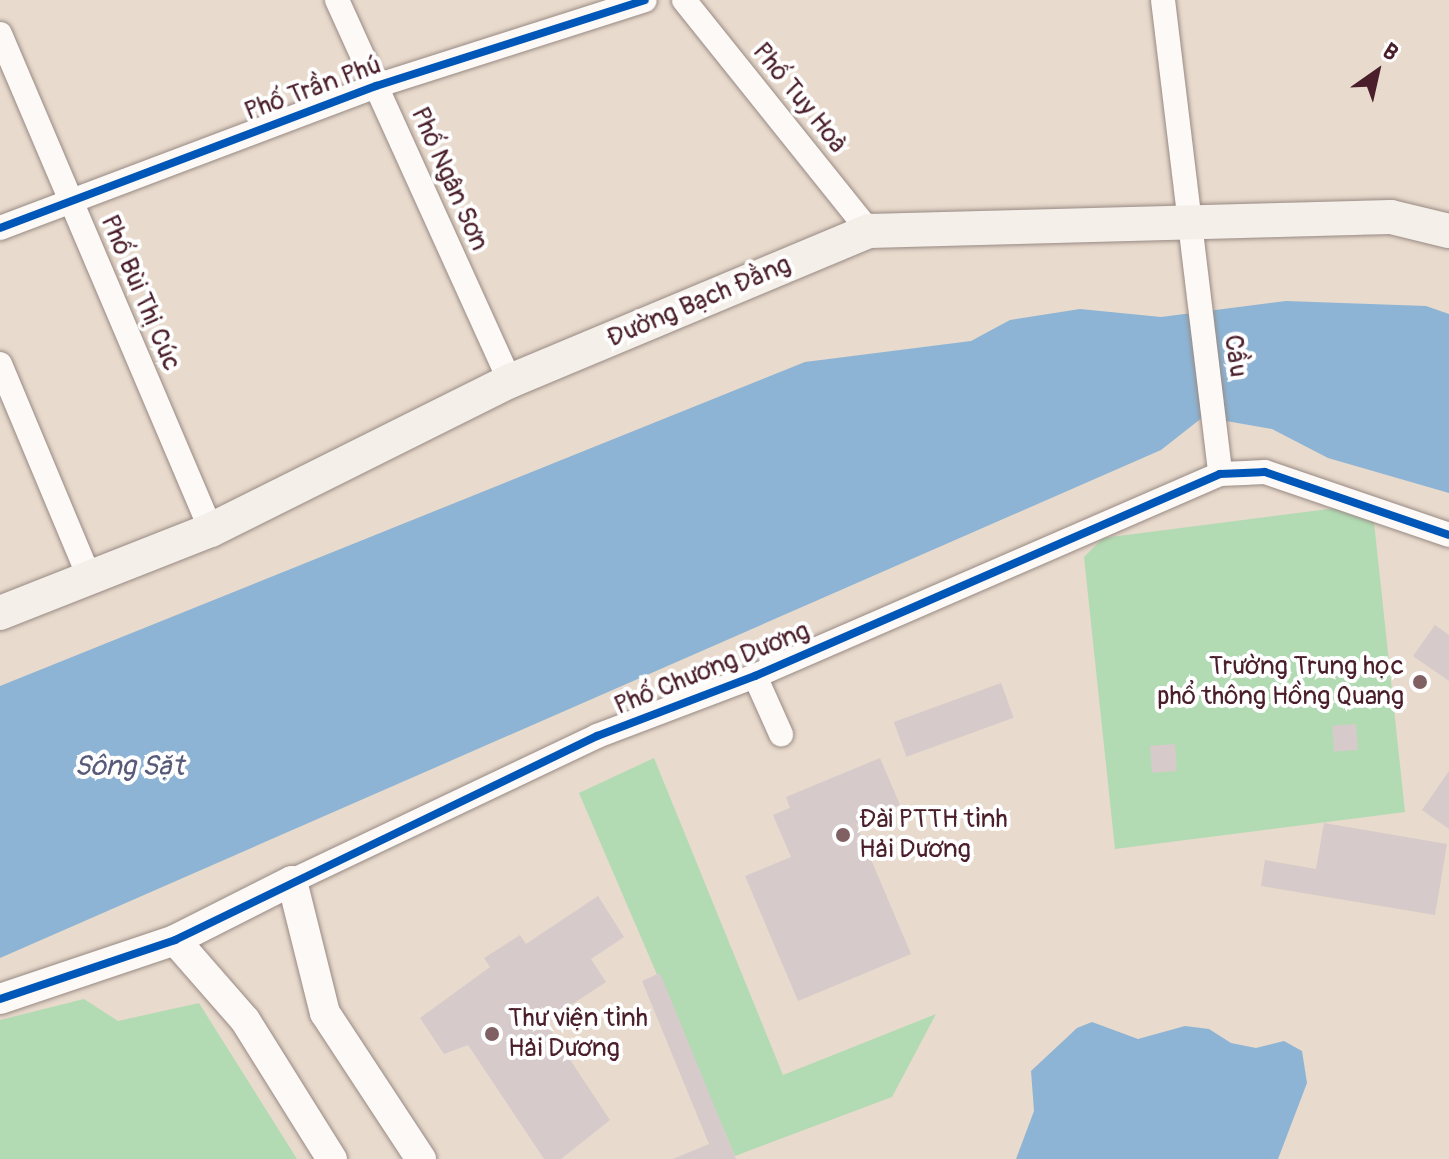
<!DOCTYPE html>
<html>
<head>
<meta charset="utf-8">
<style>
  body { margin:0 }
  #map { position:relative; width:1449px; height:1159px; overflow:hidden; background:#e8dacc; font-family:Pangolin,sans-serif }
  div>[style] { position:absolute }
  .green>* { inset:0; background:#b2dbb3 }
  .water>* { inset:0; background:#8db4d4 }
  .building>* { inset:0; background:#d6cacb; transform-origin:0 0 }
  .roads { filter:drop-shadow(0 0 2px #988a84) drop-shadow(0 0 2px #988a84) }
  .minor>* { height:24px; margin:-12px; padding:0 12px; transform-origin:12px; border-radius:12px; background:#fcf9f7 }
  .tertiary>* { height:30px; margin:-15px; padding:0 15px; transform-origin:15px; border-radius:15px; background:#fcf9f7 }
  .secondary>* { height:34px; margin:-17px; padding:0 17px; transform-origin:17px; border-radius:17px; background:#f4efe9 }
  .cycleway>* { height:8px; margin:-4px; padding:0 4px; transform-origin:4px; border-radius:4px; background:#0057b8 }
  .dots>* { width:22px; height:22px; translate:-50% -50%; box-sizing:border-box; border:4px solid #fff; border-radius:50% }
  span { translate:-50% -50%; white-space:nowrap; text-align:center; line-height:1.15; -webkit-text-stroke:8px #fff; paint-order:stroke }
  .street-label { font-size:26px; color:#4a1f2b }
  .poi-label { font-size:26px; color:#4a1f2b }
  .right { translate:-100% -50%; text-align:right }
  .left { translate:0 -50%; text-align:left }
  .water-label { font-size:28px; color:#575a78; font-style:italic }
  .north { position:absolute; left:1337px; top:32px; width:80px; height:80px; -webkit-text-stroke:6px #fff; paint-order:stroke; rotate:34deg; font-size:22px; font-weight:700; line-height:32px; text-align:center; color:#4a1f2b }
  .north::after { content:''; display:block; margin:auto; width:28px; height:36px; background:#4a1f2b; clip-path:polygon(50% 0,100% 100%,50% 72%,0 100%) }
</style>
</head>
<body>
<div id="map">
  <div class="green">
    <i style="clip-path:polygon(1337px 508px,1374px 522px,1405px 812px,1115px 849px,1084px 557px,1103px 538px)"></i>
    <i style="clip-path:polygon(654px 758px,783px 1075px,936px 1014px,892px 1097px,735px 1156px,579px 793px)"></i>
    <i style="clip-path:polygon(84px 999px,118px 1021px,199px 1003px,297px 1159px,0 1159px,0 1020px)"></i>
  </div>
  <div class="water">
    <i style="clip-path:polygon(1286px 301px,1426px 306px,1449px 314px,1449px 493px,1328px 458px,1272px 429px,1203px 417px,1161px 450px,0 958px,0 686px,805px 362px,971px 341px,1010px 320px,1080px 309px,1161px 317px)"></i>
    <i style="clip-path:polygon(1092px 1022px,1138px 1039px,1185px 1026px,1209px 1029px,1231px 1043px,1256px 1048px,1284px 1041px,1302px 1051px,1307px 1083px,1278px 1159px,1016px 1159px,1034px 1111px,1031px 1071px,1077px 1028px)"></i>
  </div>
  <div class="building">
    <i style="clip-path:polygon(1435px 625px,1449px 635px,1449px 681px,1413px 656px)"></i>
    <i style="left:1001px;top:683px;width:37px;height:114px;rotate:70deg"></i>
    <i style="left:1356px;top:724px;width:26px;height:24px;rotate:86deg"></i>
    <i style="left:1175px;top:744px;width:27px;height:25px;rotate:86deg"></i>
    <i style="clip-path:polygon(880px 758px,900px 805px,856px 824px,911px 954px,798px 1001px,745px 876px,791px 857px,773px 815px,790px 808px,786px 797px)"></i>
    <i style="clip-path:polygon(1449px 771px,1449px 829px,1422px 810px)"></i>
    <i style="clip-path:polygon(1324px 823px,1447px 844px,1435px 915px,1261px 886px,1265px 860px,1316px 869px)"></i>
    <i style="clip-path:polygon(598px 896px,624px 937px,591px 959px,606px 982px,545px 1022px,610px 1120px,561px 1159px,544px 1159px,468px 1045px,444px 1054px,420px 1018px,490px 967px,484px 958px,520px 935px,526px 944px)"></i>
    <i style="clip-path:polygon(660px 973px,736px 1159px,673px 1159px,709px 1144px,642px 981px)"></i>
  </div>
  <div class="roads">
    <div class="minor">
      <i style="left:337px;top:0;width:418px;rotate:65.6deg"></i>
      <i style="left:684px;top:0;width:296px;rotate:51.3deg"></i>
      <i style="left:1163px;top:0;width:477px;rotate:83.1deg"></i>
      <i style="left:0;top:34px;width:539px;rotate:66.95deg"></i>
      <i style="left:0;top:228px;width:402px;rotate:-20.7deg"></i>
      <i style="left:376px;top:86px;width:282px;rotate:-17.7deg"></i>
      <i style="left:0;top:364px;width:233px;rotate:67.3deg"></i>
      <i style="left:755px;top:676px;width:64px;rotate:65.9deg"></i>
      <i style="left:292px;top:881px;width:338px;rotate:-25.4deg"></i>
      <i style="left:597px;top:736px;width:169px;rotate:-20.8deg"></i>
      <i style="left:755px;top:676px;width:507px;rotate:-23.48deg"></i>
      <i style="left:1220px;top:474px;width:45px;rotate:-2.5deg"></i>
      <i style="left:1265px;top:472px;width:194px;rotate:18.9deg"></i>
    </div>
    <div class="tertiary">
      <i style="left:175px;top:940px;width:106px;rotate:48.8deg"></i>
      <i style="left:245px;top:1020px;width:164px;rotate:58deg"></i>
      <i style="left:0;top:999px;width:185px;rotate:-18.6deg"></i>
      <i style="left:175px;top:940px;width:131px;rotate:-26.8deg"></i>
      <i style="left:292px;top:881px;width:136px;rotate:76deg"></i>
      <i style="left:325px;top:1013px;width:175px;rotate:56.7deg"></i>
    </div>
    <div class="secondary">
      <i style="left:0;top:613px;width:227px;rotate:-21.5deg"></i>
      <i style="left:211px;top:530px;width:334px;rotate:-26.5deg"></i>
      <i style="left:510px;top:381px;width:389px;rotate:-22.7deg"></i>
      <i style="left:869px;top:231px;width:522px;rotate:-1.54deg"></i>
      <i style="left:1391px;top:217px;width:60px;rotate:13.6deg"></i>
    </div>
  </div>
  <div class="cycleway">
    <i style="left:0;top:228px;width:402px;rotate:-20.7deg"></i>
    <i style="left:376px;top:86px;width:282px;rotate:-17.7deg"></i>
    <i style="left:0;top:999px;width:185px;rotate:-18.6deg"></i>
    <i style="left:175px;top:940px;width:469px;rotate:-25.8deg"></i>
    <i style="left:597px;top:736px;width:169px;rotate:-20.8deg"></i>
    <i style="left:755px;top:676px;width:507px;rotate:-23.48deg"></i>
    <i style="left:1220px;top:474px;width:45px;rotate:-2.5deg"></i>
    <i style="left:1265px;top:472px;width:194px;rotate:18.9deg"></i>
  </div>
  <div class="dots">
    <i style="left:1420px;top:682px;background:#816063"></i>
    <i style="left:843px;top:835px;background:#816063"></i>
    <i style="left:492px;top:1034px;background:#816063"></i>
  </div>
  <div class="street-label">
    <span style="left:313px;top:89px;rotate:-20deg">Phố Trần Phú</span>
    <span style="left:799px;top:98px;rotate:51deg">Phố Tuy Hoà</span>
    <span style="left:449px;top:179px;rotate:66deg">Phố Ngân Sơn</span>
    <span style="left:140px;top:293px;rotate:67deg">Phố Bùi Thị Cúc</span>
    <span style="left:699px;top:302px;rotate:-23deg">Đường Bạch Đằng</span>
    <span style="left:1235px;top:356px;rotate:82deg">Cầu</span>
    <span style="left:712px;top:669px;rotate:-22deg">Phố Chương Dương</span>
  </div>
  <div class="poi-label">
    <span class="right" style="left:1404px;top:682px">Trường Trung học<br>phổ thông Hồng Quang</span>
    <span class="left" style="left:859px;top:835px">Đài PTTH tỉnh<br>Hải Dương</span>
    <span class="left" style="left:508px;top:1034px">Thư viện tỉnh<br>Hải Dương</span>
  </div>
  <div class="water-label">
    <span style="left:129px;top:767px">Sông Sặt</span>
  </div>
  <div class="north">B</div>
</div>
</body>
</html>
